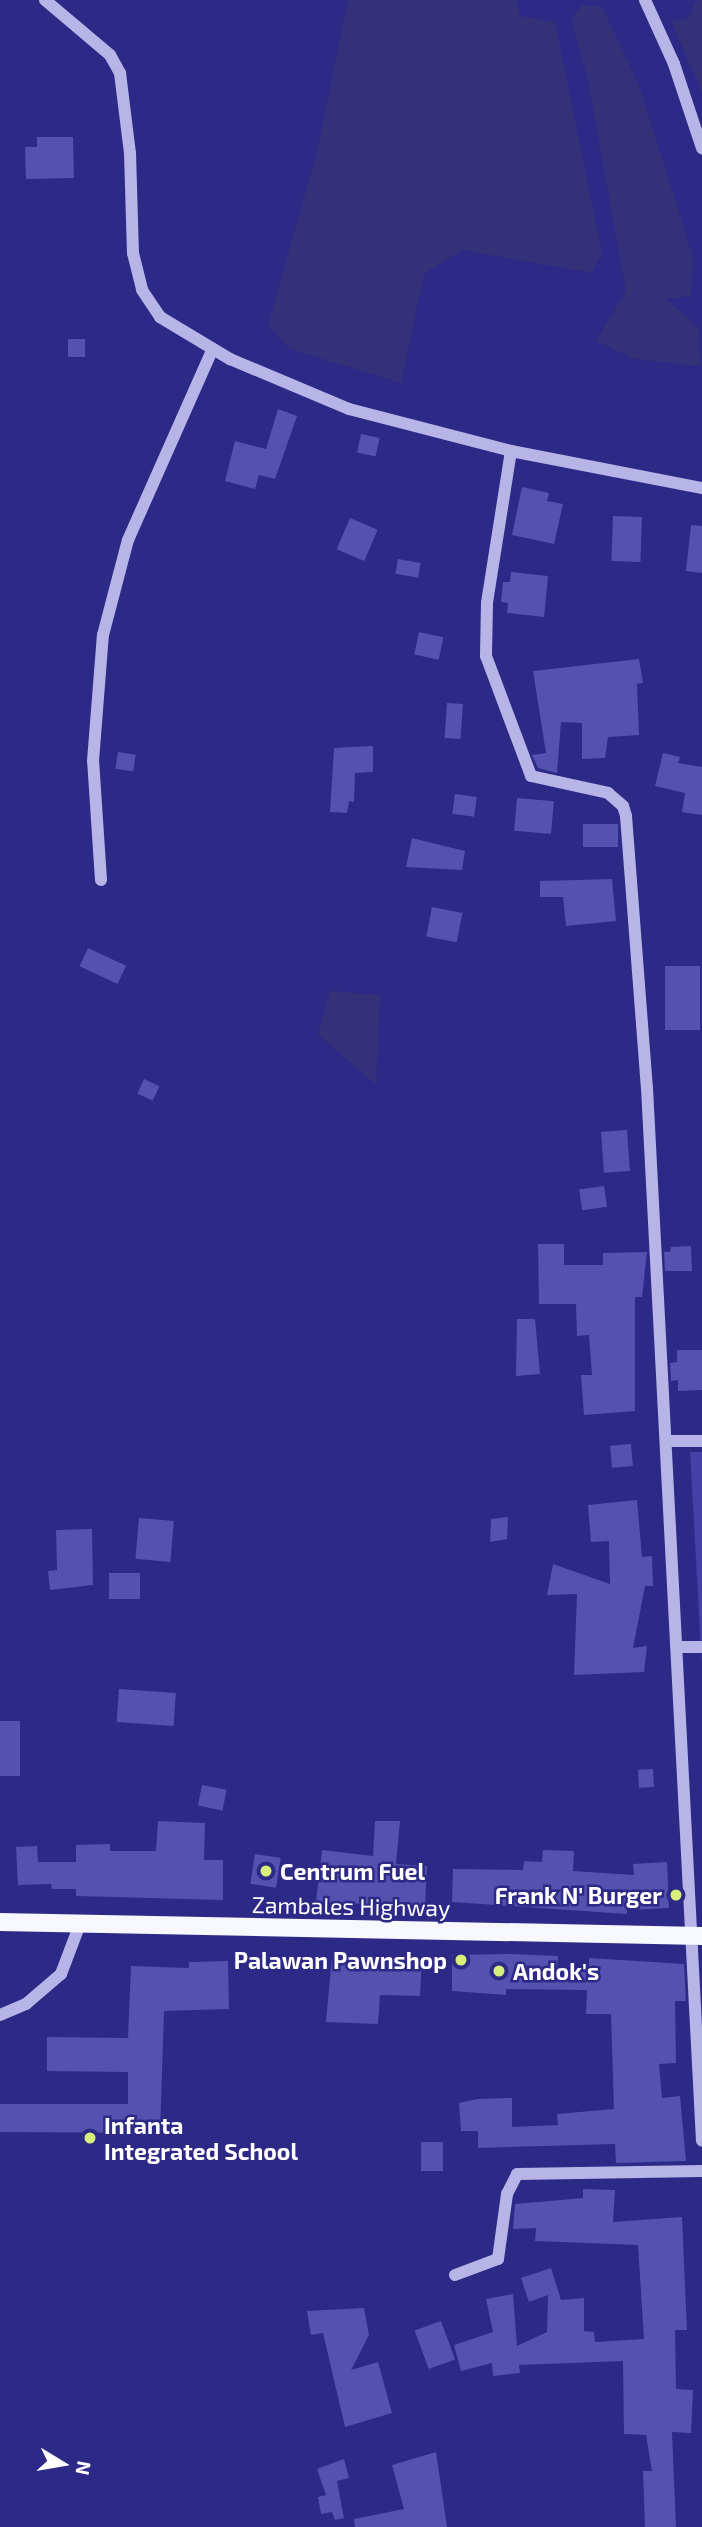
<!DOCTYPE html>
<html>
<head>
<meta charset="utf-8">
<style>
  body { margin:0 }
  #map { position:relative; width:702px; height:2527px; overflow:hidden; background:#2d2987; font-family:"Exo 2",sans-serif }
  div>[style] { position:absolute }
  .green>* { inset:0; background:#4440a5 }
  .water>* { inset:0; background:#343178 }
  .building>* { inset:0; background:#5551ae; transform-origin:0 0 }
  .minor>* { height:12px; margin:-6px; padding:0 6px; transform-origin:6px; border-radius:6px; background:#b7b5e8 }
  .major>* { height:18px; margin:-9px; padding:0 9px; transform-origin:9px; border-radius:9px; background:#f7f7fe }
  .dots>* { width:19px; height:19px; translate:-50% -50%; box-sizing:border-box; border:4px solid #2d2987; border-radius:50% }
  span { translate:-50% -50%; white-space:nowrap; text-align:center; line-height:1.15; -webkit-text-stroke:5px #2d2987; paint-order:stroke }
  .poi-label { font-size:23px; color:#fff; font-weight:700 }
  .left { translate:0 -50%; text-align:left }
  .right { translate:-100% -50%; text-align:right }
  .street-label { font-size:23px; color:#fff }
  .north { position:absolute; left:28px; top:2429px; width:70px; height:70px; -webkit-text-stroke:5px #2d2987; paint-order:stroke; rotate:101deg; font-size:19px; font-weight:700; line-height:28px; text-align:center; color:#fff }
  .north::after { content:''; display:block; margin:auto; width:24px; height:32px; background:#fff; clip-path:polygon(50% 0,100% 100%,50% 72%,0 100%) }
</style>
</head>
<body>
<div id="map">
  <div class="green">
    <i style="clip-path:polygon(690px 1452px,702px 1452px,702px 1668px)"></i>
  </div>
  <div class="water">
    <i style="clip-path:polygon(348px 0,516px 0,520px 16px,555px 22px,602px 254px,592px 273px,462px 250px,424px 274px,401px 383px,290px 349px,268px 325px,317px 152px)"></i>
    <i style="clip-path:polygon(696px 0,702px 0,702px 92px,671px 21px,688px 19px)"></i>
    <i style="clip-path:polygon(582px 5px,602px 7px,639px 85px,693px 257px,691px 296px,667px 299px,699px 329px,701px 366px,635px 359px,596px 341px,626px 291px,588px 80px,571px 19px)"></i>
    <i style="clip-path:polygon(330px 991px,380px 995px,376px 1084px,318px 1035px)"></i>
  </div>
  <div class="building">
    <i style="clip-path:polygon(37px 137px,73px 137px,74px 178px,26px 179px,25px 147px,37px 147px)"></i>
    <i style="left:85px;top:339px;width:18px;height:17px;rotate:90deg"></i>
    <i style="clip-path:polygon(278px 409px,297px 416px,275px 479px,259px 475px,255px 489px,225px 481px,235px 441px,266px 449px)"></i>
    <i style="left:361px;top:434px;width:19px;height:19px;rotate:12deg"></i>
    <i style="clip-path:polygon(522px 487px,549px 493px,547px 501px,563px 504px,554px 544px,512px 535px)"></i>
    <i style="left:613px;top:516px;width:29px;height:45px;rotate:2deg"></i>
    <i style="left:350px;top:518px;width:30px;height:34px;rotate:23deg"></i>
    <i style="clip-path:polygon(691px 525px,702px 526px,702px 573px,686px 571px)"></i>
    <i style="left:398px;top:559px;width:23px;height:15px;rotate:10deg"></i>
    <i style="clip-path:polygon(511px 572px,548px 576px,544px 617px,507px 613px,508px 603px,501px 602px,503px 582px,510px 582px)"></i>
    <i style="left:419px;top:632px;width:25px;height:23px;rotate:12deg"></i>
    <i style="clip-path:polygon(639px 659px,643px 683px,637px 684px,639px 735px,608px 737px,605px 758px,582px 759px,582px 723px,561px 722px,557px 773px,538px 768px,532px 755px,546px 753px,533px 671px)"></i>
    <i style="left:447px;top:703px;width:16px;height:35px;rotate:4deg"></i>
    <i style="clip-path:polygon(373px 746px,373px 772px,355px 773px,354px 802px,349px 801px,347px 813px,330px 812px,334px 748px)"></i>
    <i style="left:118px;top:752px;width:18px;height:17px;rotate:9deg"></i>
    <i style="clip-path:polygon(663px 753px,680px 757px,678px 763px,702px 767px,702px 815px,682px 812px,685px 793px,655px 786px)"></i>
    <i style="left:455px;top:794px;width:22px;height:20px;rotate:8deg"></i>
    <i style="left:517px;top:798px;width:37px;height:33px;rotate:5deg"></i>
    <i style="left:583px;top:824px;width:35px;height:23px"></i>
    <i style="clip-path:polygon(412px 838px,465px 851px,462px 870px,406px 867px)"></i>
    <i style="clip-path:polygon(612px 879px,616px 921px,566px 926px,563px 897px,540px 897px,540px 881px)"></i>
    <i style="left:432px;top:907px;width:31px;height:30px;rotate:11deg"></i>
    <i style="left:88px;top:948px;width:42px;height:20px;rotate:25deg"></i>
    <i style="left:665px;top:966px;width:35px;height:64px"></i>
    <i style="left:144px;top:1079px;width:17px;height:16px;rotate:25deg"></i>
    <i style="left:627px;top:1130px;width:41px;height:26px;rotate:86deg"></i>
    <i style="left:604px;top:1186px;width:21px;height:25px;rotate:82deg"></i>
    <i style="clip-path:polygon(538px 1244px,564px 1244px,564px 1265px,603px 1265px,603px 1253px,647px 1252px,642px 1297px,635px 1297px,635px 1411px,584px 1415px,581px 1375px,592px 1375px,589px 1335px,577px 1336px,576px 1304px,539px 1304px)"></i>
    <i style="clip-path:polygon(691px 1246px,692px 1271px,665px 1271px,664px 1252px,670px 1252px,671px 1247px)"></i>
    <i style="clip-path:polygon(517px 1319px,535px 1319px,540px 1374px,516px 1376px)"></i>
    <i style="clip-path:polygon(677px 1350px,702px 1350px,702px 1390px,678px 1391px,678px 1380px,671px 1381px,670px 1363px,677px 1362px)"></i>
    <i style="left:631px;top:1444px;width:22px;height:21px;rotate:85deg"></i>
    <i style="clip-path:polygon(637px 1500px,642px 1557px,652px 1556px,653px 1586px,645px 1586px,633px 1648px,647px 1646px,644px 1672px,574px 1675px,577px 1594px,547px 1595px,553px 1564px,610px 1584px,609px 1541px,591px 1542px,588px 1505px)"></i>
    <i style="clip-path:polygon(508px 1517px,507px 1539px,490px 1542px,491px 1519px)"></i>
    <i style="left:139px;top:1518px;width:35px;height:41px;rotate:5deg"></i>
    <i style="clip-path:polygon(92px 1529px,93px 1585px,50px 1590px,48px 1571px,57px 1570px,56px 1530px)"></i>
    <i style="left:109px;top:1573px;width:31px;height:26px"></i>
    <i style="left:119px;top:1689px;width:57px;height:33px;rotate:4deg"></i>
    <i style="left:0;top:1721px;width:20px;height:55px"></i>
    <i style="left:653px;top:1769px;width:18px;height:15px;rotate:87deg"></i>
    <i style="left:202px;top:1785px;width:25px;height:21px;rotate:11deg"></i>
    <i style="clip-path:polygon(158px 1821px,205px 1823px,204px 1860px,223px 1860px,223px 1900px,76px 1896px,76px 1889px,52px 1889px,51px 1884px,18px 1885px,16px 1847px,37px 1846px,38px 1862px,76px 1862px,76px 1845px,110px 1844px,110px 1851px,156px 1851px)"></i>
    <i style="clip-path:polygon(375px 1821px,400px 1821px,396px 1864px,427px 1866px,425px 1906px,316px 1902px,322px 1850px,373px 1856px)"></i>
    <i style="clip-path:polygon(543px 1850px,574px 1851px,573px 1871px,634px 1875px,633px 1864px,667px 1862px,669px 1908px,627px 1910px,627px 1914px,452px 1902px,453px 1869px,523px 1870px,524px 1861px,542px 1862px)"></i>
    <i style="left:255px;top:1854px;width:26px;height:30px;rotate:9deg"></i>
    <i style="clip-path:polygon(511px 1954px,558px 1956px,557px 1969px,589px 1970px,589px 1958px,684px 1964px,686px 2001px,675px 2001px,676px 2063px,659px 2064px,662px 2098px,680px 2096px,686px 2161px,616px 2163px,615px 2144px,478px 2148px,478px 2131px,461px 2131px,459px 2103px,477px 2099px,512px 2098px,512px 2127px,558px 2125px,557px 2114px,614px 2109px,611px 2014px,586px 2014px,587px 1990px,506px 1989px,506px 1995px,452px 1991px,452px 1955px)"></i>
    <i style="clip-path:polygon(332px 1957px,422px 1959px,420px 1996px,380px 1995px,378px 2024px,326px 2022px)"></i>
    <i style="clip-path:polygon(228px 1961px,229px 2009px,164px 2011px,160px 2133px,0 2132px,0 2104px,128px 2104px,128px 2072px,47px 2071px,47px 2037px,128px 2038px,131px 1966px,189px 1968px,189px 1962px)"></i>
    <i style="left:421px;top:2142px;width:22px;height:29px"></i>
    <i style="clip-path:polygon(583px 2189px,615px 2190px,613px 2222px,682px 2217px,687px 2330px,675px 2330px,676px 2389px,693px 2390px,691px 2433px,672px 2432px,676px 2527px,645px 2527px,643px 2471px,652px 2471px,646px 2435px,624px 2434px,623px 2361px,519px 2365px,520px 2373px,493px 2376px,492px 2363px,461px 2371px,454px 2345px,493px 2332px,486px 2299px,513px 2294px,517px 2346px,547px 2332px,548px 2295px,529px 2302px,521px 2278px,551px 2268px,561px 2300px,584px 2298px,584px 2331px,594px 2332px,595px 2342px,644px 2339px,638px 2245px,535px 2241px,536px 2228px,513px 2229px,515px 2204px,583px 2198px)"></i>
    <i style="clip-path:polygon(364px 2308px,369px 2335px,351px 2370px,378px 2362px,392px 2413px,345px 2427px,323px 2333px,311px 2335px,307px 2311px)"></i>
    <i style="left:441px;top:2321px;width:41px;height:28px;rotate:70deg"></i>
    <i style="clip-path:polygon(436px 2452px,447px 2527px,355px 2527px,354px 2519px,404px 2509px,392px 2465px)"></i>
    <i style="clip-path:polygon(344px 2459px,349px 2478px,337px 2481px,344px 2518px,335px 2520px,332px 2512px,321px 2514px,318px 2497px,326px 2495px,317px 2469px)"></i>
  </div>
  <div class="minor">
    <i style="left:45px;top:0;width:85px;rotate:40.2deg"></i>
    <i style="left:110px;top:55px;width:21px;rotate:61deg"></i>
    <i style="left:120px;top:73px;width:81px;rotate:82.9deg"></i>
    <i style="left:130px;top:153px;width:100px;rotate:88.3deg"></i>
    <i style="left:133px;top:253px;width:38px;rotate:76deg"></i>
    <i style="left:142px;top:290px;width:32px;rotate:56deg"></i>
    <i style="left:160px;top:317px;width:82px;rotate:31deg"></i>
    <i style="left:230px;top:359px;width:129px;rotate:22.8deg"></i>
    <i style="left:349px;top:409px;width:167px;rotate:14.5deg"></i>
    <i style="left:511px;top:451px;width:195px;rotate:11deg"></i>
    <i style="left:645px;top:0;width:70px;rotate:65.6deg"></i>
    <i style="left:674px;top:64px;width:89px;rotate:71.6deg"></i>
    <i style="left:511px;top:451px;width:154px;rotate:99deg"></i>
    <i style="left:487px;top:603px;width:53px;rotate:91.1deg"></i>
    <i style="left:486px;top:656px;width:128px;rotate:69.4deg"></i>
    <i style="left:531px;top:776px;width:79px;rotate:12.4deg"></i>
    <i style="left:608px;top:793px;width:20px;rotate:41deg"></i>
    <i style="left:623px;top:806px;width:10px;rotate:73deg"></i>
    <i style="left:626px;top:816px;width:273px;rotate:85.6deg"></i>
    <i style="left:647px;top:1088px;width:1054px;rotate:87.01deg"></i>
    <i style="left:101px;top:880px;width:119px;rotate:-93.8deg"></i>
    <i style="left:93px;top:761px;width:126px;rotate:-85.5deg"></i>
    <i style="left:103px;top:635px;width:98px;rotate:-75.3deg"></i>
    <i style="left:128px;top:540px;width:208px;rotate:-66.1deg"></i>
    <i style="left:666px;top:1441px;width:36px"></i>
    <i style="left:677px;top:1647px;width:25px"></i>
    <i style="left:0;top:2015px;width:28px;rotate:-23deg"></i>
    <i style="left:26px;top:2004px;width:46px;rotate:-40.6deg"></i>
    <i style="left:61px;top:1974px;width:53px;rotate:-69.2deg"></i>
    <i style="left:455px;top:2275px;width:46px;rotate:-20.4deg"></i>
    <i style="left:498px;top:2259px;width:66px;rotate:-82.1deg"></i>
    <i style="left:507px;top:2194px;width:22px;rotate:-63deg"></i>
    <i style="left:517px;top:2174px;width:185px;rotate:-0.9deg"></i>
  </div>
  <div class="major">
    <i style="left:0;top:1922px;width:702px;rotate:1.14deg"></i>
  </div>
  <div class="dots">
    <i style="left:266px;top:1871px;background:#d8ef7b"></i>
    <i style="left:676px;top:1895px;background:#d8ef7b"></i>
    <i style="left:461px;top:1960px;background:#d8ef7b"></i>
    <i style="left:499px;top:1971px;background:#d8ef7b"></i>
    <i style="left:90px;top:2138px;background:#d8ef7b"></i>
  </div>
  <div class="poi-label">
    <span class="left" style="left:280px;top:1871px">Centrum Fuel</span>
    <span class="right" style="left:662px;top:1895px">Frank N' Burger</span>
    <span class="right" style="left:447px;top:1960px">Palawan Pawnshop</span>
    <span class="left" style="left:513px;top:1971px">Andok's</span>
    <span class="left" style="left:104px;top:2138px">Infanta<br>Integrated School</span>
  </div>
  <div class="street-label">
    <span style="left:351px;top:1906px;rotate:1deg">Zambales Highway</span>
  </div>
  <div class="north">N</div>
</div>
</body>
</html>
